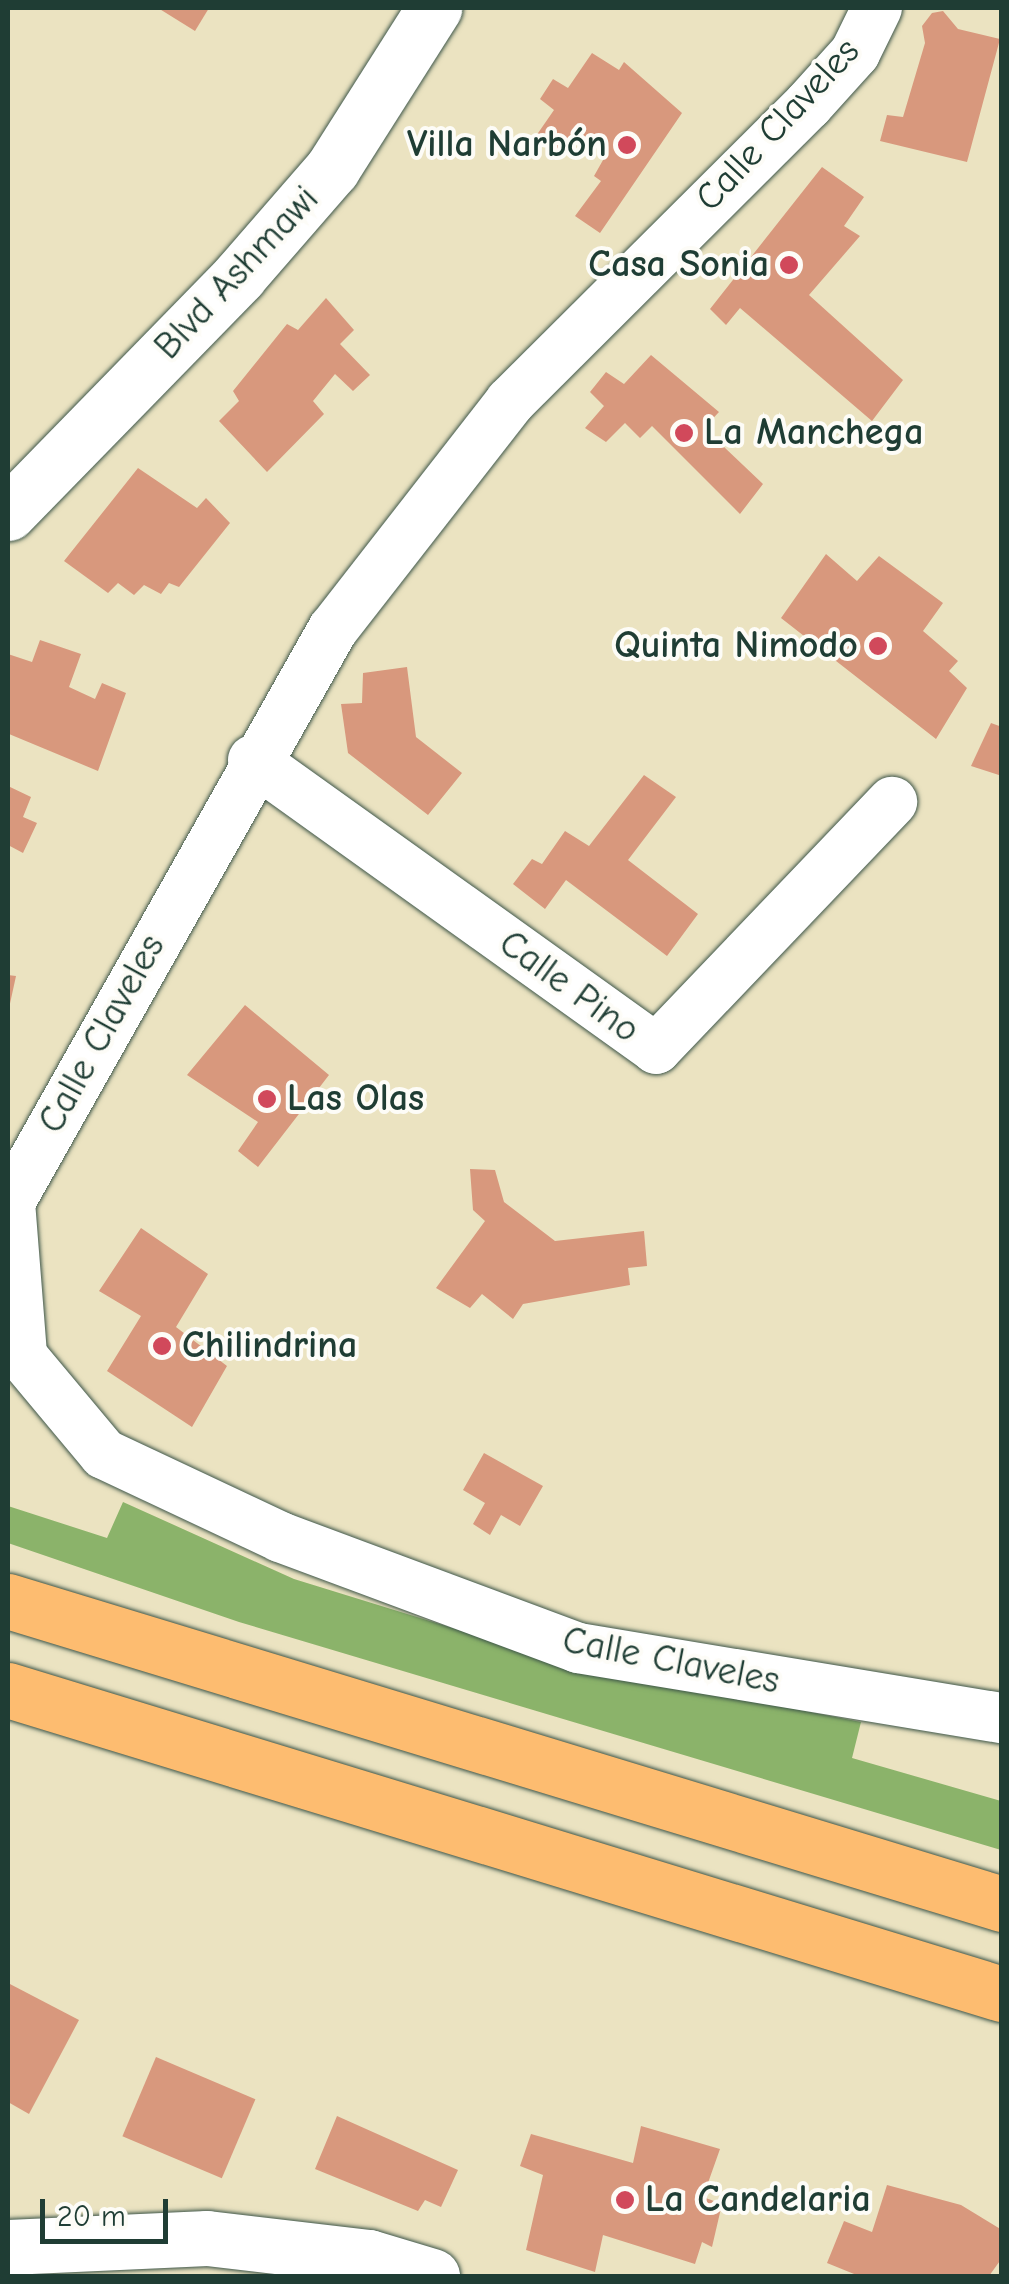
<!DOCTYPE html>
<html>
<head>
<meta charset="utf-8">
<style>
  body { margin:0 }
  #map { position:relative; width:1009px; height:2284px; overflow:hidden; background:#ebe3c1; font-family:"Comic Neue",sans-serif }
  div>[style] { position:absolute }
  .forest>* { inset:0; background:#8bb36a }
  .building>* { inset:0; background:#d8987d; transform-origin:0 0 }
  .roads { filter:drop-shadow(0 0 2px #3e5649) drop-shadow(0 0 2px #3e5649) }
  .minor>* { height:50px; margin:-25px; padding:0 25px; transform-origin:25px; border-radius:25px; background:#fff }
  .tertiary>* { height:55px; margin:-27.5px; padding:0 27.5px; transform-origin:27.5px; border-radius:27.5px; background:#fff }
  .motorway>* { height:55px; margin:-27.5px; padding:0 27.5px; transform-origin:27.5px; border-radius:27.5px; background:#fdbc70 }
  .dots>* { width:28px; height:28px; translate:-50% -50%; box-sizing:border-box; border:5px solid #fdfcf7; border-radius:50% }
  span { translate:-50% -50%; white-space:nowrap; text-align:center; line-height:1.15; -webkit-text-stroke:8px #fdfcf7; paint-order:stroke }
  .street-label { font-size:38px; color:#1f3d34 }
  .poi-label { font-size:38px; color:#1f3d34; font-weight:700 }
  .right { translate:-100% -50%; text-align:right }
  .left { translate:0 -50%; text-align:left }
  .frame { position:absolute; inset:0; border:10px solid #1f3d34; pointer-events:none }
  .scale { position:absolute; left:40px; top:2199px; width:128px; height:45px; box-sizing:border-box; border:5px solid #1f3d34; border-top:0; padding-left:12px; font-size:30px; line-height:35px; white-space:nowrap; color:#1f3d34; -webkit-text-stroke:8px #fdfcf7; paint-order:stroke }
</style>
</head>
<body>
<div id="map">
  <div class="forest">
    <i style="clip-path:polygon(123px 1502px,294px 1579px,576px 1666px,861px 1722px,852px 1758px,1001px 1801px,1001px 1850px,239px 1622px,8px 1543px,8px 1506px,107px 1538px)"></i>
  </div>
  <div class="building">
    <i style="clip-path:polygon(158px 8px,209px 8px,195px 31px)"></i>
    <i style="clip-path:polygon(943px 11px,958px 29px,1000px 39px,967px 162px,880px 141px,887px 115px,903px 117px,925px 43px,922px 26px,932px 13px)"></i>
    <i style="clip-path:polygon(592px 53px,619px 70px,624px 62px,682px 113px,600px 233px,575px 216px,601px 181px,594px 176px,607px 153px,577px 133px,563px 155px,536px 136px,554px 110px,540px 99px,553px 79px,568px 88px)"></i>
    <i style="clip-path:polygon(822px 167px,864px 197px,844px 226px,860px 236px,809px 295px,903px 380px,872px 421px,740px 308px,726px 325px,710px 309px)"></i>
    <i style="clip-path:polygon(326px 298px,354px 330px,340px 344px,370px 375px,353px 391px,335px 374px,313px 401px,324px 414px,267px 472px,219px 421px,239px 401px,233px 391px,287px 324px,298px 330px)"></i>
    <i style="clip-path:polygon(651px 355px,719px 412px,704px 428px,763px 484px,740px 514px,652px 426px,640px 438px,625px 423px,606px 442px,585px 428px,604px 406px,590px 392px,606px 372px,624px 384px)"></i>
    <i style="clip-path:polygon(138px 468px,197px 508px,206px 498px,230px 523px,179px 587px,169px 583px,161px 594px,144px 585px,134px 595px,118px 583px,108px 593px,64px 561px)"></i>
    <i style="clip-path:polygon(826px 554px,857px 581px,879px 556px,943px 603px,923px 631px,958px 661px,949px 671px,967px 688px,936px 739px,781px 618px)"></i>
    <i style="clip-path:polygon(40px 640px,81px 654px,69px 687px,95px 699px,102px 683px,126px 693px,98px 771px,9px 734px,8px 654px,32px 662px)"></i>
    <i style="clip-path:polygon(407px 667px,416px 737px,462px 773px,428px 815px,348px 753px,341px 704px,362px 703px,363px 673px)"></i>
    <i style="clip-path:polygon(991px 723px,1002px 727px,1002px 776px,971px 766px)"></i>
    <i style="clip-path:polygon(644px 775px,676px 797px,628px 860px,698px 914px,667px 956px,566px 880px,545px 909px,513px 884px,532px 859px,542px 864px,565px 831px,589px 846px)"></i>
    <i style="clip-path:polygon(8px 786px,31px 797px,23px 817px,37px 823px,23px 853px,8px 845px)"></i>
    <i style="clip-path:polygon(8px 975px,16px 976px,9px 1008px,8px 1008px)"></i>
    <i style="clip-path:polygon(245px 1005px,329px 1075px,258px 1167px,238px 1151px,258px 1122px,187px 1075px)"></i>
    <i style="clip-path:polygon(470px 1169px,495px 1170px,504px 1202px,555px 1241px,644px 1231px,647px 1266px,628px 1268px,630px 1285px,523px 1304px,513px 1319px,482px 1294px,470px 1308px,436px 1288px,485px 1221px,473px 1210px)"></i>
    <i style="clip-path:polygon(141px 1228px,208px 1274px,176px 1327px,227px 1366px,192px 1427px,107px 1371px,141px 1316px,99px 1291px)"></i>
    <i style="clip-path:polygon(484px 1453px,543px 1486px,520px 1526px,501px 1515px,490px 1535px,473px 1524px,485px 1503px,463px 1490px)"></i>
    <i style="clip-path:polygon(8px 1983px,79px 2020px,29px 2114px,8px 2102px)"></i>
    <i style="left:156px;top:2057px;width:108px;height:86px;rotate:23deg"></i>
    <i style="clip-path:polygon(337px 2116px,458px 2170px,441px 2207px,425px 2200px,418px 2211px,315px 2169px)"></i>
    <i style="clip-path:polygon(641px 2126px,720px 2149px,703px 2197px,722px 2204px,712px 2247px,702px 2242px,695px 2264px,603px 2235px,595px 2272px,526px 2250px,543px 2175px,520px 2166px,531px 2134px,633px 2163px)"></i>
    <i style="clip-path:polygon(887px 2185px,961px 2205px,1002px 2230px,1002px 2258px,989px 2276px,859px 2276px,827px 2263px,844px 2221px,872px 2232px)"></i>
  </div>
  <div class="roads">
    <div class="minor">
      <i style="left:877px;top:8px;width:50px;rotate:116.1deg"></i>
      <i style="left:855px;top:53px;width:70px;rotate:132.1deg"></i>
      <i style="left:808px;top:105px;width:421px;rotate:135.1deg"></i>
      <i style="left:510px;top:402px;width:288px;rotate:127.9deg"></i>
      <i style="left:333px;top:629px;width:658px;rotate:119.41deg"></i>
      <i style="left:10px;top:1202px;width:154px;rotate:85.5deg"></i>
      <i style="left:22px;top:1356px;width:128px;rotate:50.1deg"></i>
      <i style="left:104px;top:1454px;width:195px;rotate:25.2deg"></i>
      <i style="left:280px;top:1537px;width:318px;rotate:20.4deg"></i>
      <i style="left:578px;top:1648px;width:430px;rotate:9.4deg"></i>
      <i style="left:253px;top:760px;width:496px;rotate:35.6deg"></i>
      <i style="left:656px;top:1049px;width:342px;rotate:-46.3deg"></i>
    </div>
    <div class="tertiary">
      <i style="left:8px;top:513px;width:331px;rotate:-45.7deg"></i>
      <i style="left:239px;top:276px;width:142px;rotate:-49deg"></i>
      <i style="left:332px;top:169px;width:191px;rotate:-57.6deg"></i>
      <i style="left:8px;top:2247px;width:199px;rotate:-2.6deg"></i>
      <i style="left:207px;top:2238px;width:163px;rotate:6.7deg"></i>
      <i style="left:369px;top:2257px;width:66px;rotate:16.8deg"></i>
    </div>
    <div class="motorway">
      <i style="left:8px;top:1601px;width:1039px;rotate:16.95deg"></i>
      <i style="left:8px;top:1690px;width:1039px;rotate:17.01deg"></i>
    </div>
  </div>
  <div class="dots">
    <i style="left:627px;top:145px;background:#d1495b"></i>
    <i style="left:789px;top:265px;background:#d1495b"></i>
    <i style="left:684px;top:433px;background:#d1495b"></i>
    <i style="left:878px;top:646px;background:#d1495b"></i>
    <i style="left:267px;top:1099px;background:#d1495b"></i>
    <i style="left:162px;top:1346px;background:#d1495b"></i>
    <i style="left:625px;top:2200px;background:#d1495b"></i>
  </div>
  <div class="street-label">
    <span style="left:778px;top:125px;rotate:-47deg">Calle Claveles</span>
    <span style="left:237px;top:273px;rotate:-47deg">Blvd Ashmawi</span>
    <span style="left:569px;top:987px;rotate:36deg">Calle Pino</span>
    <span style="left:102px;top:1034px;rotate:-61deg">Calle Claveles</span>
    <span style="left:671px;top:1661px;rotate:11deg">Calle Claveles</span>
  </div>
  <div class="poi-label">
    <span class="right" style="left:607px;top:145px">Villa Narbón</span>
    <span class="right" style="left:769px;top:265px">Casa Sonia</span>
    <span class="left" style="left:704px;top:433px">La Manchega</span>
    <span class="right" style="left:858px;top:646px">Quinta Nimodo</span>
    <span class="left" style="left:287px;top:1099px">Las Olas</span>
    <span class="left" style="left:182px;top:1346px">Chilindrina</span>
    <span class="left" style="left:645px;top:2200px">La Candelaria</span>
  </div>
  <div class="frame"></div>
  <div class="scale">20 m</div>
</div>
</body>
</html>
